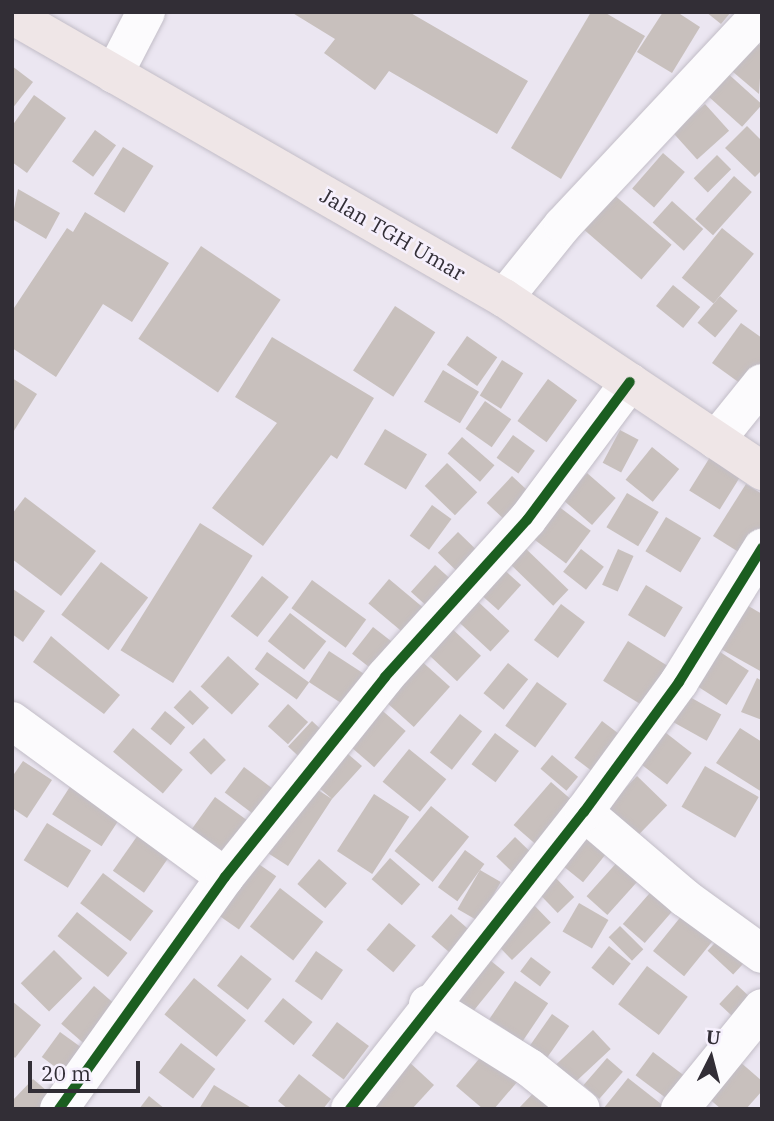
<!DOCTYPE html>
<html>
<head>
<meta charset="utf-8">
<style>
  body { margin:0 }
  #map { position:relative; width:774px; height:1121px; overflow:hidden; background:#ebe6f1; font-family:"IBM Plex Serif",serif }
  div>[style] { position:absolute }
  .building>* { inset:0; background:#c8c0bd; transform-origin:0 0 }
  .roads { filter:drop-shadow(0 0 2px #c2bdc7) drop-shadow(0 0 2px #c2bdc7) }
  .minor>* { height:38px; margin:-19px; padding:0 19px; transform-origin:19px; border-radius:19px; background:#fcfbfd }
  .major>* { height:38px; margin:-19px; padding:0 19px; transform-origin:19px; border-radius:19px; background:#efe6e7 }
  .cycleway>* { height:10px; margin:-5px; padding:0 5px; transform-origin:5px; border-radius:5px; background:#1b5e20 }
  span { translate:-50% -50%; white-space:nowrap; text-align:center; line-height:1.15; -webkit-text-stroke:5px #f6f0fd; paint-order:stroke }
  .street-label { font-size:21px; color:#322e36 }
  .frame { position:absolute; inset:0; border:14px solid #322e36; pointer-events:none }
  .north { position:absolute; left:676px; top:1023px; width:70px; height:70px; -webkit-text-stroke:5px #f6f0fd; paint-order:stroke; rotate:6deg; font-size:19px; font-weight:700; line-height:28px; text-align:center; color:#322e36 }
  .north::after { content:''; display:block; margin:auto; width:24px; height:32px; background:#322e36; clip-path:polygon(50% 0,100% 100%,50% 72%,0 100%) }
  .scale { position:absolute; left:28px; top:1061px; width:112px; height:32px; box-sizing:border-box; border:4px solid #322e36; border-top:0; padding-left:9px; font-size:21px; line-height:24px; white-space:nowrap; color:#322e36; -webkit-text-stroke:5px #f6f0fd; paint-order:stroke }
</style>
</head>
<body>
<div id="map">
  <div class="building">
    <i style="clip-path:polygon(291px 12px,409px 12px,528px 81px,497px 134px,389px 71px,375px 90px,324px 53px,335px 39px)"></i>
    <i style="clip-path:polygon(591px 12px,604px 12px,645px 36px,561px 179px,511px 148px)"></i>
    <i style="clip-path:polygon(663px 12px,677px 12px,700px 27px,672px 73px,637px 52px)"></i>
    <i style="clip-path:polygon(706px 12px,731px 12px,721px 24px)"></i>
    <i style="clip-path:polygon(751px 37px,762px 47px,759px 94px,726px 66px)"></i>
    <i style="clip-path:polygon(12px 66px,33px 82px,12px 109px)"></i>
    <i style="left:725px;top:71px;width:50px;height:30px;rotate:42deg"></i>
    <i style="clip-path:polygon(34px 95px,66px 118px,27px 173px,12px 162px,12px 126px)"></i>
    <i style="left:705px;top:104px;width:36px;height:43px;rotate:48deg"></i>
    <i style="clip-path:polygon(747px 126px,762px 141px,762px 170px,755px 177px,725px 148px)"></i>
    <i style="left:95px;top:130px;width:26px;height:39px;rotate:36deg"></i>
    <i style="left:123px;top:147px;width:36px;height:55px;rotate:32deg"></i>
    <i style="left:663px;top:153px;width:29px;height:47px;rotate:41deg"></i>
    <i style="left:717px;top:155px;width:20px;height:33px;rotate:45deg"></i>
    <i style="left:734px;top:176px;width:24px;height:58px;rotate:42deg"></i>
    <i style="clip-path:polygon(18px 189px,60px 213px,46px 239px,12px 219px)"></i>
    <i style="left:612px;top:193px;width:79px;height:46px;rotate:41deg"></i>
    <i style="left:672px;top:201px;width:42px;height:29px;rotate:42deg"></i>
    <i style="clip-path:polygon(85px 212px,169px 263px,132px 322px,103px 304px,56px 377px,12px 348px,12px 311px,67px 228px,73px 232px)"></i>
    <i style="left:722px;top:228px;width:41px;height:64px;rotate:39deg"></i>
    <i style="left:201px;top:246px;width:96px;height:112px;rotate:34deg"></i>
    <i style="left:673px;top:285px;width:35px;height:27px;rotate:39deg"></i>
    <i style="left:720px;top:296px;width:23px;height:35px;rotate:40deg"></i>
    <i style="left:395px;top:306px;width:48px;height:77px;rotate:33deg"></i>
    <i style="clip-path:polygon(741px 323px,762px 338px,762px 370px,748px 389px,712px 363px)"></i>
    <i style="left:467px;top:336px;width:37px;height:35px;rotate:35deg"></i>
    <i style="clip-path:polygon(272px 337px,374px 398px,337px 459px,331px 455px,263px 546px,212px 508px,277px 423px,235px 397px)"></i>
    <i style="left:502px;top:360px;width:25px;height:42px;rotate:32deg"></i>
    <i style="left:443px;top:370px;width:42px;height:37px;rotate:31deg"></i>
    <i style="clip-path:polygon(12px 378px,37px 394px,12px 434px)"></i>
    <i style="left:548px;top:379px;width:36px;height:52px;rotate:36deg"></i>
    <i style="left:485px;top:401px;width:32px;height:34px;rotate:35deg"></i>
    <i style="left:385px;top:429px;width:49px;height:41px;rotate:31deg"></i>
    <i style="left:620px;top:430px;width:21px;height:37px;rotate:28deg"></i>
    <i style="left:513px;top:435px;width:27px;height:28px;rotate:36deg"></i>
    <i style="left:462px;top:437px;width:43px;height:22px;rotate:41deg"></i>
    <i style="left:652px;top:447px;width:35px;height:42px;rotate:39deg"></i>
    <i style="left:712px;top:454px;width:36px;height:43px;rotate:32deg"></i>
    <i style="left:447px;top:463px;width:42px;height:32px;rotate:44deg"></i>
    <i style="left:587px;top:473px;width:38px;height:36px;rotate:41deg"></i>
    <i style="left:512px;top:476px;width:33px;height:37px;rotate:43deg"></i>
    <i style="clip-path:polygon(746px 484px,762px 494px,762px 530px,745px 556px,713px 536px)"></i>
    <i style="left:627px;top:493px;width:37px;height:40px;rotate:31deg"></i>
    <i style="clip-path:polygon(25px 497px,96px 551px,61px 596px,12px 559px,12px 514px)"></i>
    <i style="left:554px;top:503px;width:46px;height:41px;rotate:37deg"></i>
    <i style="left:432px;top:505px;width:24px;height:38px;rotate:36deg"></i>
    <i style="left:666px;top:517px;width:41px;height:40px;rotate:31deg"></i>
    <i style="left:200px;top:523px;width:62px;height:150px;rotate:32deg"></i>
    <i style="left:458px;top:532px;width:28px;height:29px;rotate:44deg"></i>
    <i style="left:521px;top:544px;width:66px;height:22px;rotate:44deg"></i>
    <i style="left:581px;top:549px;width:29px;height:29px;rotate:38deg"></i>
    <i style="left:618px;top:549px;width:17px;height:39px;rotate:24deg"></i>
    <i style="left:101px;top:562px;width:59px;height:66px;rotate:37deg"></i>
    <i style="left:435px;top:565px;width:28px;height:36px;rotate:42deg"></i>
    <i style="left:501px;top:567px;width:27px;height:34px;rotate:42deg"></i>
    <i style="left:262px;top:576px;width:34px;height:51px;rotate:38deg"></i>
    <i style="left:389px;top:579px;width:53px;height:32px;rotate:40deg"></i>
    <i style="left:312px;top:580px;width:67px;height:35px;rotate:36deg"></i>
    <i style="left:646px;top:585px;width:43px;height:35px;rotate:31deg"></i>
    <i style="clip-path:polygon(13px 589px,45px 611px,23px 642px,12px 634px)"></i>
    <i style="left:473px;top:597px;width:50px;height:28px;rotate:43deg"></i>
    <i style="left:561px;top:604px;width:30px;height:45px;rotate:37deg"></i>
    <i style="clip-path:polygon(745px 604px,762px 614px,762px 672px,719px 648px)"></i>
    <i style="left:290px;top:613px;width:46px;height:36px;rotate:38deg"></i>
    <i style="left:448px;top:625px;width:45px;height:35px;rotate:43deg"></i>
    <i style="left:373px;top:627px;width:24px;height:34px;rotate:38deg"></i>
    <i style="clip-path:polygon(51px 636px,120px 695px,104px 714px,33px 662px)"></i>
    <i style="left:628px;top:641px;width:46px;height:47px;rotate:32deg"></i>
    <i style="left:717px;top:650px;width:38px;height:41px;rotate:33deg"></i>
    <i style="left:329px;top:651px;width:48px;height:37px;rotate:33deg"></i>
    <i style="left:267px;top:652px;width:52px;height:21px;rotate:36deg"></i>
    <i style="left:228px;top:656px;width:42px;height:41px;rotate:42deg"></i>
    <i style="left:418px;top:658px;width:43px;height:54px;rotate:42deg"></i>
    <i style="left:508px;top:663px;width:26px;height:39px;rotate:39deg"></i>
    <i style="clip-path:polygon(757px 678px,762px 681px,762px 720px,741px 712px)"></i>
    <i style="left:537px;top:682px;width:37px;height:54px;rotate:36deg"></i>
    <i style="left:190px;top:690px;width:26px;height:24px;rotate:43deg"></i>
    <i style="left:688px;top:696px;width:38px;height:30px;rotate:29deg"></i>
    <i style="left:288px;top:704px;width:27px;height:30px;rotate:42deg"></i>
    <i style="left:377px;top:706px;width:38px;height:48px;rotate:41deg"></i>
    <i style="left:165px;top:711px;width:26px;height:23px;rotate:39deg"></i>
    <i style="left:460px;top:714px;width:28px;height:49px;rotate:38deg"></i>
    <i style="left:312px;top:721px;width:19px;height:35px;rotate:43deg"></i>
    <i style="left:602px;top:721px;width:31px;height:46px;rotate:37deg"></i>
    <i style="left:133px;top:728px;width:65px;height:31px;rotate:40deg"></i>
    <i style="clip-path:polygon(740px 728px,762px 742px,762px 792px,716px 763px)"></i>
    <i style="left:661px;top:729px;width:39px;height:40px;rotate:38deg"></i>
    <i style="left:495px;top:733px;width:30px;height:39px;rotate:37deg"></i>
    <i style="left:204px;top:738px;width:31px;height:21px;rotate:45deg"></i>
    <i style="clip-path:polygon(341px 748px,362px 766px,332px 799px,288px 866px,260px 848px,304px 781px,332px 799px,311px 781px)"></i>
    <i style="left:409px;top:749px;width:48px;height:42px;rotate:39deg"></i>
    <i style="left:552px;top:755px;width:34px;height:18px;rotate:40deg"></i>
    <i style="clip-path:polygon(23px 761px,52px 780px,27px 818px,12px 808px,12px 777px)"></i>
    <i style="left:705px;top:766px;width:62px;height:47px;rotate:30deg"></i>
    <i style="left:244px;top:767px;width:36px;height:32px;rotate:37deg"></i>
    <i style="left:637px;top:776px;width:42px;height:46px;rotate:44deg"></i>
    <i style="left:75px;top:779px;width:59px;height:42px;rotate:33deg"></i>
    <i style="left:551px;top:782px;width:37px;height:57px;rotate:41deg"></i>
    <i style="left:374px;top:794px;width:42px;height:68px;rotate:33deg"></i>
    <i style="left:215px;top:797px;width:44px;height:45px;rotate:36deg"></i>
    <i style="left:431px;top:806px;width:49px;height:58px;rotate:39deg"></i>
    <i style="left:47px;top:823px;width:52px;height:44px;rotate:32deg"></i>
    <i style="left:145px;top:825px;width:38px;height:56px;rotate:35deg"></i>
    <i style="left:587px;top:825px;width:33px;height:47px;rotate:39deg"></i>
    <i style="left:515px;top:837px;width:30px;height:27px;rotate:44deg"></i>
    <i style="left:465px;top:850px;width:24px;height:46px;rotate:36deg"></i>
    <i style="left:250px;top:858px;width:32px;height:65px;rotate:35deg"></i>
    <i style="left:390px;top:858px;width:40px;height:28px;rotate:41deg"></i>
    <i style="left:319px;top:859px;width:37px;height:33px;rotate:41deg"></i>
    <i style="left:620px;top:859px;width:28px;height:50px;rotate:42deg"></i>
    <i style="left:480px;top:870px;width:24px;height:45px;rotate:30deg"></i>
    <i style="left:103px;top:873px;width:63px;height:38px;rotate:37deg"></i>
    <i style="left:552px;top:874px;width:32px;height:23px;rotate:46deg"></i>
    <i style="left:655px;top:887px;width:29px;height:49px;rotate:41deg"></i>
    <i style="left:280px;top:888px;width:55px;height:49px;rotate:38deg"></i>
    <i style="left:530px;top:901px;width:30px;height:54px;rotate:46deg"></i>
    <i style="left:579px;top:903px;width:34px;height:33px;rotate:30deg"></i>
    <i style="left:687px;top:909px;width:40px;height:54px;rotate:39deg"></i>
    <i style="left:77px;top:912px;width:65px;height:31px;rotate:39deg"></i>
    <i style="left:451px;top:914px;width:30px;height:30px;rotate:41deg"></i>
    <i style="left:389px;top:923px;width:35px;height:35px;rotate:40deg"></i>
    <i style="left:620px;top:926px;width:33px;height:16px;rotate:45deg"></i>
    <i style="left:726px;top:931px;width:35px;height:27px;rotate:43deg"></i>
    <i style="left:609px;top:946px;width:28px;height:28px;rotate:39deg"></i>
    <i style="left:54px;top:950px;width:40px;height:47px;rotate:45deg"></i>
    <i style="left:316px;top:951px;width:33px;height:37px;rotate:35deg"></i>
    <i style="left:480px;top:952px;width:32px;height:59px;rotate:39deg"></i>
    <i style="left:241px;top:955px;width:39px;height:39px;rotate:38deg"></i>
    <i style="left:531px;top:957px;width:25px;height:18px;rotate:37deg"></i>
    <i style="left:647px;top:966px;width:51px;height:48px;rotate:37deg"></i>
    <i style="left:194px;top:978px;width:67px;height:47px;rotate:39deg"></i>
    <i style="left:515px;top:981px;width:40px;height:46px;rotate:34deg"></i>
    <i style="left:737px;top:985px;width:26px;height:26px;rotate:43deg"></i>
    <i style="left:94px;top:986px;width:35px;height:50px;rotate:41deg"></i>
    <i style="left:283px;top:998px;width:38px;height:30px;rotate:39deg"></i>
    <i style="clip-path:polygon(12px 1001px,41px 1025px,15px 1058px,12px 1055px)"></i>
    <i style="left:552px;top:1014px;width:21px;height:39px;rotate:35deg"></i>
    <i style="left:337px;top:1022px;width:40px;height:42px;rotate:37deg"></i>
    <i style="left:593px;top:1030px;width:26px;height:56px;rotate:47deg"></i>
    <i style="left:60px;top:1032px;width:32px;height:31px;rotate:36deg"></i>
    <i style="left:181px;top:1043px;width:43px;height:37px;rotate:37deg"></i>
    <i style="clip-path:polygon(490px 1046px,524px 1074px,494px 1109px,483px 1109px,456px 1086px)"></i>
    <i style="left:653px;top:1052px;width:43px;height:29px;rotate:37deg"></i>
    <i style="left:607px;top:1058px;width:21px;height:36px;rotate:41deg"></i>
    <i style="clip-path:polygon(407px 1060px,434px 1085px,412px 1109px,370px 1109px)"></i>
    <i style="clip-path:polygon(739px 1061px,762px 1081px,762px 1091px,746px 1109px,721px 1109px,707px 1097px)"></i>
    <i style="clip-path:polygon(299px 1074px,331px 1099px,323px 1109px,288px 1109px,278px 1101px)"></i>
    <i style="clip-path:polygon(628px 1078px,665px 1107px,663px 1109px,603px 1109px)"></i>
    <i style="clip-path:polygon(33px 1079px,61px 1103px,56px 1109px,12px 1109px,12px 1101px)"></i>
    <i style="clip-path:polygon(543px 1083px,570px 1109px,518px 1109px)"></i>
    <i style="clip-path:polygon(214px 1085px,253px 1109px,199px 1109px)"></i>
    <i style="clip-path:polygon(149px 1096px,165px 1109px,139px 1109px)"></i>
  </div>
  <div class="roads">
    <div class="minor">
      <i style="left:114px;top:74px;width:70px;rotate:-62.7deg"></i>
      <i style="left:504px;top:298px;width:94px;rotate:-51.1deg"></i>
      <i style="left:563px;top:225px;width:291px;rotate:-46.9deg"></i>
      <i style="left:716px;top:440px;width:73px;rotate:-51.1deg"></i>
      <i style="left:12px;top:721px;width:264px;rotate:36.2deg"></i>
      <i style="left:584px;top:812px;width:133px;rotate:40.4deg"></i>
      <i style="left:685px;top:898px;width:95px;rotate:36deg"></i>
      <i style="left:428px;top:1004px;width:120px;rotate:32.1deg"></i>
      <i style="left:530px;top:1068px;width:65px;rotate:38.8deg"></i>
      <i style="left:59px;top:1109px;width:285px;rotate:-54.4deg"></i>
      <i style="left:225px;top:877px;width:256px;rotate:-51.3deg"></i>
      <i style="left:385px;top:677px;width:212px;rotate:-47.9deg"></i>
      <i style="left:527px;top:520px;width:172px;rotate:-53.3deg"></i>
      <i style="left:350px;top:1109px;width:378px;rotate:-51.8deg"></i>
      <i style="left:584px;top:812px;width:161px;rotate:-53.8deg"></i>
      <i style="left:679px;top:682px;width:158px;rotate:-58.2deg"></i>
      <i style="left:680px;top:1109px;width:130px;rotate:-50.9deg"></i>
    </div>
    <div class="major">
      <i style="left:12px;top:15px;width:568px;rotate:29.91deg"></i>
      <i style="left:504px;top:298px;width:311px;rotate:33.8deg"></i>
    </div>
  </div>
  <div class="cycleway">
    <i style="left:59px;top:1109px;width:285px;rotate:-54.4deg"></i>
    <i style="left:225px;top:877px;width:256px;rotate:-51.3deg"></i>
    <i style="left:385px;top:677px;width:212px;rotate:-47.9deg"></i>
    <i style="left:527px;top:520px;width:172px;rotate:-53.3deg"></i>
    <i style="left:350px;top:1109px;width:378px;rotate:-51.8deg"></i>
    <i style="left:584px;top:812px;width:161px;rotate:-53.8deg"></i>
    <i style="left:679px;top:682px;width:158px;rotate:-58.2deg"></i>
  </div>
  <div class="street-label">
    <span style="left:393px;top:234px;rotate:30deg">Jalan TGH Umar</span>
  </div>
  <div class="frame"></div>
  <div class="north">U</div>
  <div class="scale">20 m</div>
</div>
</body>
</html>
